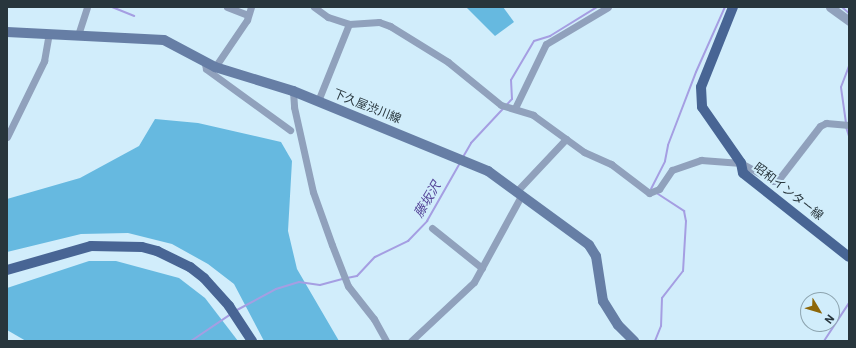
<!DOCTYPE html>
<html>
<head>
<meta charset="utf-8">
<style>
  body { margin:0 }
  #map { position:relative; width:856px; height:348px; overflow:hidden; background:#d1edfb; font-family:Roboto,"Noto Sans JP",sans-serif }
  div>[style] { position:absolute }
  .forest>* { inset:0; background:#66b9e0 }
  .stream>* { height:2px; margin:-1px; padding:0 1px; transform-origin:1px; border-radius:1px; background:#a59ee2 }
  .minor>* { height:7px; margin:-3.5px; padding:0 3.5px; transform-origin:3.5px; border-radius:3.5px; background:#90a1bc }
  .tertiary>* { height:9px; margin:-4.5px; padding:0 4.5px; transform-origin:4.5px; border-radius:4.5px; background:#90a1bc }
  .secondary>* { height:10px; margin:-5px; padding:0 5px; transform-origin:5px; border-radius:5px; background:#667ea5 }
  .primary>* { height:10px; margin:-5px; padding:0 5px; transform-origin:5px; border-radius:5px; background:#486594 }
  span { translate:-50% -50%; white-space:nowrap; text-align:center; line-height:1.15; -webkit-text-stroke:4px #d1edfb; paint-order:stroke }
  .street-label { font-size:12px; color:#28363d }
  .water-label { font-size:13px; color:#57489a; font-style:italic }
  .frame { position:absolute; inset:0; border:8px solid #28363d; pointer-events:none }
  .north { position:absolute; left:800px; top:292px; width:40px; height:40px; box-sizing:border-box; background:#d1edfb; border:1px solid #8da4af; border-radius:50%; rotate:128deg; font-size:11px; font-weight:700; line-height:16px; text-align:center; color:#28363d }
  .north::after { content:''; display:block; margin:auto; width:14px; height:18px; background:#8d6709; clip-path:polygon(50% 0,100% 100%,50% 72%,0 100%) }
</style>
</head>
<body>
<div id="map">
  <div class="forest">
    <i style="clip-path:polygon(466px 7px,503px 7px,514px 22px,495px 36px)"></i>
    <i style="clip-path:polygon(155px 119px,198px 123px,281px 142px,292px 161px,288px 231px,297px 269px,339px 341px,264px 341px,234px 284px,208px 264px,172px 244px,128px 233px,81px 234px,7px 252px,7px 199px,80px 178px,139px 146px)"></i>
    <i style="clip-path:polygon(89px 261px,116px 261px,179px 278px,205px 298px,238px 341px,26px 341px,7px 330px,7px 288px)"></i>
  </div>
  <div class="stream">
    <i style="left:112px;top:7px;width:24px;rotate:22deg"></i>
    <i style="left:842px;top:7px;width:9px;rotate:41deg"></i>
    <i style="left:846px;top:123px;width:36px;rotate:-98deg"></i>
    <i style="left:841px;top:87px;width:22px;rotate:-69deg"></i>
    <i style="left:846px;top:127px;width:9px;rotate:72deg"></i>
    <i style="left:463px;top:157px;width:16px;rotate:-60deg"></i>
    <i style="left:471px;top:143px;width:60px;rotate:-47deg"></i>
    <i style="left:512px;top:99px;width:19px;rotate:-93deg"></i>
    <i style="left:511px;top:80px;width:45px;rotate:-59.5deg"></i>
    <i style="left:534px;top:41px;width:17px;rotate:-17deg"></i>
    <i style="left:550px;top:36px;width:55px;rotate:-31.7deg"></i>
    <i style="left:651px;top:189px;width:31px;rotate:-63deg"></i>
    <i style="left:665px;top:161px;width:16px;rotate:-79deg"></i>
    <i style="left:668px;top:145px;width:78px;rotate:-69deg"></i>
    <i style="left:696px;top:72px;width:71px;rotate:-66deg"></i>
    <i style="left:655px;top:192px;width:35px;rotate:33deg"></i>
    <i style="left:684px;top:211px;width:10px;rotate:79deg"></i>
    <i style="left:686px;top:221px;width:50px;rotate:93.4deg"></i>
    <i style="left:683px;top:271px;width:34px;rotate:128deg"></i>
    <i style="left:662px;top:298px;width:28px;rotate:92deg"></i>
    <i style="left:661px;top:326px;width:16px;rotate:112deg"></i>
    <i style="left:347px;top:278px;width:10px;rotate:-11deg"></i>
    <i style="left:357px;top:276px;width:26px;rotate:-47deg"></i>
    <i style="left:375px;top:257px;width:37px;rotate:-26deg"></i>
    <i style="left:408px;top:241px;width:28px;rotate:-46deg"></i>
    <i style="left:427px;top:221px;width:67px;rotate:-60.4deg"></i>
    <i style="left:237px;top:310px;width:44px;rotate:-28.3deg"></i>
    <i style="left:276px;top:289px;width:24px;rotate:-17deg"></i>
    <i style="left:299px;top:282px;width:21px;rotate:8deg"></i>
    <i style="left:320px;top:285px;width:24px;rotate:-15deg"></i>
    <i style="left:191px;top:341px;width:48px;rotate:-34deg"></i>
    <i style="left:824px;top:341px;width:45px;rotate:-56.7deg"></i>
  </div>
  <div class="minor">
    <i style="left:227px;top:7px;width:22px;rotate:21deg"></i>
    <i style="left:314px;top:7px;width:17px;rotate:36deg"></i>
    <i style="left:328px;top:17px;width:22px;rotate:18deg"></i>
    <i style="left:349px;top:24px;width:30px;rotate:-4deg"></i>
    <i style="left:379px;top:22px;width:12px;rotate:20deg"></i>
    <i style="left:390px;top:26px;width:68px;rotate:31.8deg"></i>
    <i style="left:448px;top:62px;width:68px;rotate:39.1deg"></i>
    <i style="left:501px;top:105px;width:34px;rotate:17deg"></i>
    <i style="left:533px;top:115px;width:63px;rotate:36deg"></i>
    <i style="left:584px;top:152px;width:30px;rotate:24deg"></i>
    <i style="left:611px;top:164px;width:48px;rotate:37.3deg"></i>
    <i style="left:649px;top:193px;width:11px;rotate:-22deg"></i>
    <i style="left:659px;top:189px;width:23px;rotate:-56deg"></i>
    <i style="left:672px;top:170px;width:31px;rotate:-19deg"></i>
    <i style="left:701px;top:160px;width:40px;rotate:4.3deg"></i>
    <i style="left:741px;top:163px;width:37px;rotate:29deg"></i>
    <i style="left:773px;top:181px;width:6px;rotate:-18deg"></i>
    <i style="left:779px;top:179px;width:67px;rotate:-52.3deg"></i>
    <i style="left:820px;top:126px;width:7px;rotate:-27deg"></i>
    <i style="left:826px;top:123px;width:23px;rotate:5deg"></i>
    <i style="left:78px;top:35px;width:29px;rotate:-72deg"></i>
    <i style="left:204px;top:60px;width:9px;rotate:77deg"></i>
    <i style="left:206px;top:69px;width:104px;rotate:36deg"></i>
    <i style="left:215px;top:67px;width:57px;rotate:-55.8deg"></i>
    <i style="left:247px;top:20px;width:14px;rotate:-73deg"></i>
    <i style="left:293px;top:91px;width:16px;rotate:86deg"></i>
    <i style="left:294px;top:107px;width:87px;rotate:77.4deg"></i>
    <i style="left:313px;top:192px;width:56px;rotate:70.3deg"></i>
    <i style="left:332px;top:245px;width:44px;rotate:68.7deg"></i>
    <i style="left:348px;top:286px;width:42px;rotate:51.8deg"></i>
    <i style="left:374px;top:319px;width:25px;rotate:61deg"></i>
    <i style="left:318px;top:101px;width:83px;rotate:-68.1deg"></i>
    <i style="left:515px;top:108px;width:71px;rotate:-64.2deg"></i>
    <i style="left:546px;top:44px;width:72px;rotate:-30.8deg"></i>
    <i style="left:7px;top:137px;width:85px;rotate:-64deg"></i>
    <i style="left:44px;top:61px;width:27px;rotate:-80deg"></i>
    <i style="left:516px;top:192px;width:73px;rotate:-46.7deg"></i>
    <i style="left:432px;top:228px;width:64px;rotate:38.7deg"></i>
    <i style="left:411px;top:341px;width:86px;rotate:-43.1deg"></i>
    <i style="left:474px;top:282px;width:98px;rotate:-61.3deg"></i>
  </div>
  <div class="tertiary">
    <i style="left:830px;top:7px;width:24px;rotate:36deg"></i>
  </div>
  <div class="secondary">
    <i style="left:7px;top:32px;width:157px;rotate:2.9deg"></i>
    <i style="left:164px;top:40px;width:58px;rotate:27.9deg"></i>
    <i style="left:215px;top:67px;width:82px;rotate:17.1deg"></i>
    <i style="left:293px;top:91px;width:211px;rotate:22.3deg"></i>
    <i style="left:488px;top:171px;width:125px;rotate:36.2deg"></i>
    <i style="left:589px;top:245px;width:13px;rotate:58deg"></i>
    <i style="left:596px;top:256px;width:46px;rotate:81.2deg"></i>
    <i style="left:603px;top:301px;width:28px;rotate:58deg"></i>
    <i style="left:618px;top:325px;width:23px;rotate:45deg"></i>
  </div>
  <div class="primary">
    <i style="left:733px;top:7px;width:86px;rotate:111.8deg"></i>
    <i style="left:701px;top:87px;width:20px;rotate:87deg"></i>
    <i style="left:702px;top:107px;width:68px;rotate:55.1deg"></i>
    <i style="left:741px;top:163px;width:10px;rotate:79deg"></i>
    <i style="left:743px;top:173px;width:135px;rotate:38.4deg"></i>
    <i style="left:7px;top:270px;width:87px;rotate:-15.9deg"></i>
    <i style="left:91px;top:246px;width:51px;rotate:1.1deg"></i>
    <i style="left:142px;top:247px;width:16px;rotate:15deg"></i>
    <i style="left:157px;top:251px;width:37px;rotate:26deg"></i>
    <i style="left:190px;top:267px;width:18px;rotate:38deg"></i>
    <i style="left:204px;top:278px;width:38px;rotate:48deg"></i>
    <i style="left:229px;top:306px;width:42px;rotate:56.7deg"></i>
  </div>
  <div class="street-label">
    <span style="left:367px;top:107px;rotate:22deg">下久屋渋川線</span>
    <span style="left:788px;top:192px;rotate:38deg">昭和インター線</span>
  </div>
  <div class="water-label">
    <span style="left:428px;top:200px;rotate:-59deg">藤坂沢</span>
  </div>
  <div class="frame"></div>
  <div class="north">N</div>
</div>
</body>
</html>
